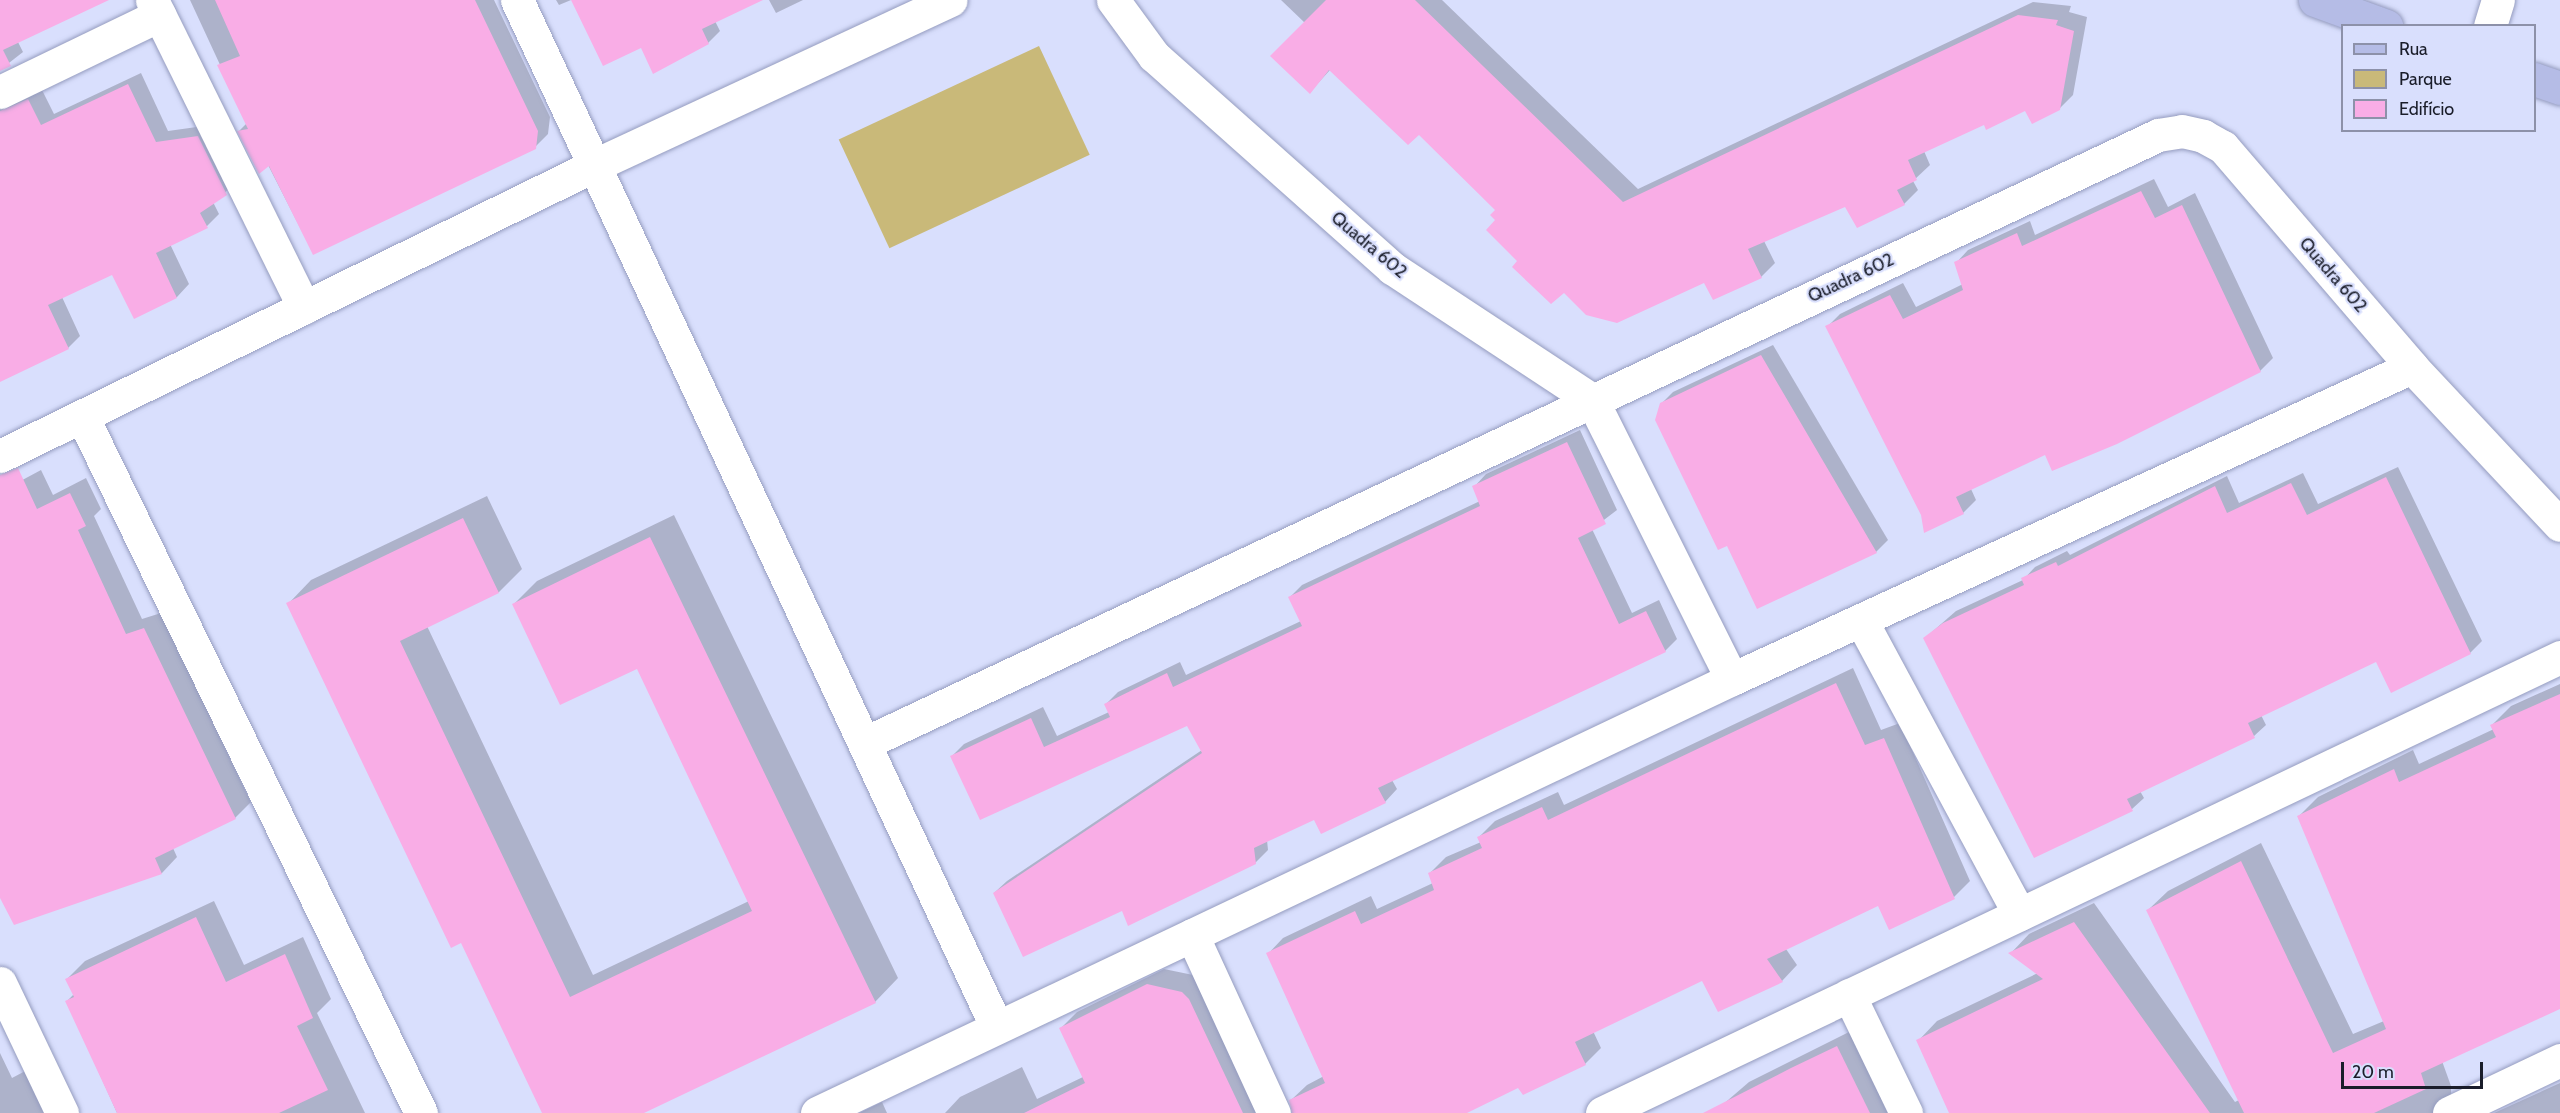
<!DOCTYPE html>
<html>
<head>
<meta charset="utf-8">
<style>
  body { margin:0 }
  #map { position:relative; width:2560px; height:1113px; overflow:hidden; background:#d9dffd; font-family:Cabin,sans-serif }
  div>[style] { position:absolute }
  .green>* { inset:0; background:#c9b979; transform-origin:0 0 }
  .shadow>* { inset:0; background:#0003 }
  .building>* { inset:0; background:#f9ade6 }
  .roads { filter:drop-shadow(0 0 2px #959cbf) drop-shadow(0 0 2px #959cbf) }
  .minor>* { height:33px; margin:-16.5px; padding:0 16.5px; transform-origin:16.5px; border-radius:16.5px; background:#fff }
  .major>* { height:33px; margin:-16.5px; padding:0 16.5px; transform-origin:16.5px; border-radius:16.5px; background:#b5bce6 }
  span { translate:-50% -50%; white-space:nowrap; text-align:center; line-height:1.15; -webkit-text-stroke:4.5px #d9dffd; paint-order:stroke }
  .street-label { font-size:18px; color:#1a1d2a }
  .legend { position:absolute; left:2341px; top:24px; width:195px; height:108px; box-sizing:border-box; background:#d9dffd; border:2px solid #8d91a9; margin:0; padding:8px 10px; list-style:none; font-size:18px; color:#1a1d2a }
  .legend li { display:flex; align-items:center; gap:12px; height:30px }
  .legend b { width:30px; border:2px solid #8d91a9 }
  .scale { position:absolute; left:2341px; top:1062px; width:142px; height:27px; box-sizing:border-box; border:3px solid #1a1d2a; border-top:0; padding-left:8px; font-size:18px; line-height:21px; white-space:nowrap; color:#1a1d2a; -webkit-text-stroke:4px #d9dffd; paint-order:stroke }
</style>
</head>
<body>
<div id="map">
  <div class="green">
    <i style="left:1039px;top:46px;width:120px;height:221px;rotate:65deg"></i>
  </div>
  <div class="shadow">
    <i style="clip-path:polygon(0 0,102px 0,18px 42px,23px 52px,0 70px)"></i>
    <i style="clip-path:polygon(190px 0,494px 0,550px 117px,548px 134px,535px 147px,313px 253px,268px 165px,239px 131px,247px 123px)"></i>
    <i style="clip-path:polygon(556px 0,571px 0,559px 5px)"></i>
    <i style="clip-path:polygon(573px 0,759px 0,715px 21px,720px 31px,708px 43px,641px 46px)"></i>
    <i style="clip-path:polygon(769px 0,803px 0,776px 13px)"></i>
    <i style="clip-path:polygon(1281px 0,1442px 0,1638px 189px,2033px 2px,2071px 6px,2069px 12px,2087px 17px,2073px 95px,2059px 109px,2026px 109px,1984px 123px,1924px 151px,1930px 165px,1913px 181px,1918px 190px,1904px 204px,1846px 205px,1764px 241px,1775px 263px,1761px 277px,1564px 291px,1519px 260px,1497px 220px,1497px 210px,1419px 133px,1330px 70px,1310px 92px,1305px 23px)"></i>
    <i style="clip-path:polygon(141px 73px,168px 131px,211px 125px,239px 181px,213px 202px,219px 214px,207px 226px,170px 244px,189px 284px,177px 297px,134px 317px,113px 273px,62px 297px,80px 336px,68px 348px,0 380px,0 91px,41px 88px,54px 114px)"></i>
    <i style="clip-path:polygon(2154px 179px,2168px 207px,2195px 193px,2273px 358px,2260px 371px,2046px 453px,1971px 489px,1976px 500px,1963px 513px,1923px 515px,1827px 327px,1840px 314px,1903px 283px,1916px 307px,1963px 284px,1956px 263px,1968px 250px,2030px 221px,2035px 235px)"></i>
    <i style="clip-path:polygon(1773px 345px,1888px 540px,1876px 552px,1758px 607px,1661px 404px,1673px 392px)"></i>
    <i style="clip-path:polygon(1580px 430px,1617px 510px,1592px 529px,1632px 613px,1659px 600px,1677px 639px,1665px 651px,1392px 780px,1397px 789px,1385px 802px,1315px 818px,1267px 840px,1268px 850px,1255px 863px,1122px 909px,994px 893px,1007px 881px,1202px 750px,1188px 724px,981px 818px,952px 756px,964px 744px,1043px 707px,1057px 736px,1109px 712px,1106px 704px,1118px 692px,1180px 662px,1186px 675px,1301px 621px,1290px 597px,1302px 585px,1480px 501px,1474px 487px,1486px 474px)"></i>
    <i style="clip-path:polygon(2398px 467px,2482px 641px,2470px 653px,2377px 660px,2261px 715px,2266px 725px,2254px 736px,2140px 791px,2144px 798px,2132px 809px,2034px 856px,1925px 638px,1956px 611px,2023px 580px,2035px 567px,2067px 551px,2070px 555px,2227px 476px,2239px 503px,2303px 473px,2318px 504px)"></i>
    <i style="clip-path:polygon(41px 470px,53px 495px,86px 478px,101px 509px,94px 516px,142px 619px,161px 613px,251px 802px,235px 818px,173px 848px,177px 857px,162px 873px,14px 923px,0 894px,0 492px)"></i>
    <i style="clip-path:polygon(487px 496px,522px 569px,499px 592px,427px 626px,593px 975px,749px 901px,638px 667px,514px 604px,537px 581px,674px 515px,898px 978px,875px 1002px,641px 1113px,543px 1113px,462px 941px,288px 604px,311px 580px)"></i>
    <i style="clip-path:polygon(1853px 668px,1881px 730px,1900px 723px,1970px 881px,1954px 897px,1879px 904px,1786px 949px,1797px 965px,1782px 981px,1703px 979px,1593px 1031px,1601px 1048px,1585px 1064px,1519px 1086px,1465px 1113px,1294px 1113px,1290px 1101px,1307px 1085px,1324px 1076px,1268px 954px,1283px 938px,1371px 896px,1377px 909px,1433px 883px,1430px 873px,1446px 857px,1481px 842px,1479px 837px,1495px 821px,1558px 792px,1564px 805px)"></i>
    <i style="clip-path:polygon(2560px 684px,2560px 1005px,2442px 1061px,2451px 1086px,2451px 1101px,2458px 1113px,1960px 1113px,1918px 1041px,1937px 1021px,2038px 973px,2011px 953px,2029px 934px,2094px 903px,2235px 1102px,2239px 1100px,2148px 910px,2168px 891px,2261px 843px,2353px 1034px,2384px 1021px,2299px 816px,2318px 797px,2413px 750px,2419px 764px,2494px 729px,2492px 725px,2511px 706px)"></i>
    <i style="clip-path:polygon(214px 901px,244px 965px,303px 937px,331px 999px,317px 1013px,365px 1113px,117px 1113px,67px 1001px,74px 994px,67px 979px,85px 961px)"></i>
    <i style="clip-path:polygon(1164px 969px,1198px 976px,1280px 1113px,945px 1113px,960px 1097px,1022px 1067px,1037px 1099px,1083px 1077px,1061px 1028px,1077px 1012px)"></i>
    <i style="clip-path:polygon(1855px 1029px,1896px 1113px,1713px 1113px,1749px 1082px)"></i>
    <i style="clip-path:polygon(0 1053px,12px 1078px,29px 1069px,50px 1113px,0 1113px)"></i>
    <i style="clip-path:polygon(2560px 1083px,2560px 1113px,2494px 1113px)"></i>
    <i style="clip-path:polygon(882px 1102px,887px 1113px,859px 1113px)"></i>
  </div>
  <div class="building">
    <i style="clip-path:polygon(0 0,109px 0,3px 50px,11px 66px,0 71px)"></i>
    <i style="clip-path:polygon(215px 0,475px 0,538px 131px,536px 149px,313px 255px,269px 166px,259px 174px,237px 131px,248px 129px,217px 65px,240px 56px)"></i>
    <i style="clip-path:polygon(571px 0,763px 0,702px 29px,709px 44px,653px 74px,641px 48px,603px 66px)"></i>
    <i style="clip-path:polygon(1326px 0,1415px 0,1623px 202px,2018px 15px,2058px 20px,2056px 25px,2074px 31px,2060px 110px,2032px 124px,2025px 111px,1986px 130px,1984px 125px,1908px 160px,1917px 180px,1897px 190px,1905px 205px,1857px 228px,1845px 207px,1748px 249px,1762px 278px,1713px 300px,1704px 283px,1617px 323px,1586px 315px,1564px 293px,1551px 304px,1512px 267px,1517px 261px,1486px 230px,1495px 220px,1490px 215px,1495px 210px,1419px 135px,1408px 145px,1329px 70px,1310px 94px,1270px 56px)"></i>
    <i style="clip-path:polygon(128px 84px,156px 142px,198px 136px,227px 195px,200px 213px,208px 228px,156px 253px,177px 298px,134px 319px,112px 275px,48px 305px,69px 349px,0 382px,0 111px,28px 99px,41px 125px)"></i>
    <i style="clip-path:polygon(2141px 191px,2155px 218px,2182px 205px,2261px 372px,2117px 444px,2052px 471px,2045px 455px,1956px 497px,1964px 514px,1924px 533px,1921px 515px,1825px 326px,1890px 295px,1903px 319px,1963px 290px,1954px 262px,2017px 233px,2022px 246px)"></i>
    <i style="clip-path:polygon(1761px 355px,1877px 553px,1757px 609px,1727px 546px,1718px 550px,1655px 420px,1660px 403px)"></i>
    <i style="clip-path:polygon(1567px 442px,1606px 524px,1578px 538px,1619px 624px,1646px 611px,1666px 652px,1378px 788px,1386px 803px,1321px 834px,1314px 820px,1254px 848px,1256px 864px,1128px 926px,1122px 911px,1023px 957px,993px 893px,1202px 753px,1187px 726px,980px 820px,950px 756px,1031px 718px,1044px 747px,1110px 717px,1104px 704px,1167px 673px,1173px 687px,1302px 626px,1288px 597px,1480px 506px,1472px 486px)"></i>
    <i style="clip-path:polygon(18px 468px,37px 509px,70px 493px,86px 526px,78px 530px,126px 634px,144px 628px,236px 819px,155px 858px,162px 874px,14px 925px,0 898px,0 475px)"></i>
    <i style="clip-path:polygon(2386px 477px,2471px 654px,2391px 693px,2376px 662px,2248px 723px,2255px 738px,2127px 799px,2133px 811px,2034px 858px,1923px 638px,1943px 623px,2024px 585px,2021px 578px,2056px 562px,2058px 566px,2215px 486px,2227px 513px,2291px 483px,2307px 515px)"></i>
    <i style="clip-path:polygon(463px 518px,499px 593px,400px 641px,570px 997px,752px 911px,637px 669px,560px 705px,512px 604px,650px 537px,876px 1003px,644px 1113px,542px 1113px,461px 943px,451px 948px,286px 603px)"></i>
    <i style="clip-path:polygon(1836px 683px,1865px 745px,1884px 738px,1955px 899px,1889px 930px,1878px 906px,1767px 959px,1783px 982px,1718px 1012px,1702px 981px,1575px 1042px,1586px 1065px,1523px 1095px,1518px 1088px,1467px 1113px,1292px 1113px,1289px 1100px,1325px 1083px,1266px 953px,1355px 911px,1361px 924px,1434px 890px,1428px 873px,1482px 848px,1477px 837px,1542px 807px,1548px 820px)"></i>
    <i style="clip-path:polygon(2560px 694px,2560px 1009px,2421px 1073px,2426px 1089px,2374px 1113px,2244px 1113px,2146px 910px,2241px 861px,2333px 1053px,2386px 1029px,2297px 816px,2394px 769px,2399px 782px,2496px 737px,2490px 725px)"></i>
    <i style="clip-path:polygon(196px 917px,226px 982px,285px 954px,313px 1018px,297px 1026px,328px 1090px,279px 1113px,117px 1113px,65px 1001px,74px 997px,65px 979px)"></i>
    <i style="clip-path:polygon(2074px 922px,2210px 1113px,1949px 1113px,1916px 1040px,2043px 979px,2008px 953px)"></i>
    <i style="clip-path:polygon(1147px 984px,1182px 992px,1189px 999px,1243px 1113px,1024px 1113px,1085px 1083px,1059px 1028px)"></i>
    <i style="clip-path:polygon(1837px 1046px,1870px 1113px,1703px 1113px,1791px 1068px)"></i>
  </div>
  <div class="roads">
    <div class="minor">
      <i style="left:152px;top:0;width:343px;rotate:63.7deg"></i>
      <i style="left:517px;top:0;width:1132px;rotate:64.97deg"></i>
      <i style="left:1113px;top:0;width:69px;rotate:53.8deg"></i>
      <i style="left:1154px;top:56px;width:319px;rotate:41.7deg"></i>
      <i style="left:1392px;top:268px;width:240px;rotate:33.4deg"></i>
      <i style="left:2490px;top:26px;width:27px;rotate:-73deg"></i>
      <i style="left:0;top:92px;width:177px;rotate:-25.8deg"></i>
      <i style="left:1592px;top:400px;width:312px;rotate:63.4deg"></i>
      <i style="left:82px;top:416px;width:775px;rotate:64.06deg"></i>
      <i style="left:0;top:456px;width:662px;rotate:-26.06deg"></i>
      <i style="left:595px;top:165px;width:392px;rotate:-24.9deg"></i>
      <i style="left:1861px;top:620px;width:334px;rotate:61.7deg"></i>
      <i style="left:865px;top:743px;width:1429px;rotate:-25.18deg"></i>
      <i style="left:2158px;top:135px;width:24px;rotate:-9deg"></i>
      <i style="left:2182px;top:131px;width:22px;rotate:13deg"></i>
      <i style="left:2203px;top:136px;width:23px;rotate:29deg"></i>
      <i style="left:2223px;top:147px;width:290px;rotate:49.3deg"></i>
      <i style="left:2412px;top:367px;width:216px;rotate:46.9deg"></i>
      <i style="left:1192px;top:935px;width:196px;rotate:65.3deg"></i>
      <i style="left:0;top:983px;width:144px;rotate:64.5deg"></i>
      <i style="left:1849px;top:995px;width:131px;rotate:64.2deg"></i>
      <i style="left:817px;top:1113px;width:1013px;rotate:-25.38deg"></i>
      <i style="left:1732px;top:679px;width:748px;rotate:-24.65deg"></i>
      <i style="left:1602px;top:1113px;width:1061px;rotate:-25.45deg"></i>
      <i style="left:2449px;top:1113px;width:123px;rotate:-25.5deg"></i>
    </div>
    <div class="major">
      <i style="left:2315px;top:0;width:76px;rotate:20.1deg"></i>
      <i style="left:2534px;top:79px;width:28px;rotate:19deg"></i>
    </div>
  </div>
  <div class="street-label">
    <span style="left:1369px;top:245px;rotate:40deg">Quadra 602</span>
    <span style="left:2333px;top:275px;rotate:49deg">Quadra 602</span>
    <span style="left:1851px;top:278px;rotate:-25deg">Quadra 602</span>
  </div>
  <ul class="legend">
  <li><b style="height:8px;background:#b5bce6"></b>Rua</li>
  <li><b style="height:16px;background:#c9b979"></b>Parque</li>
  <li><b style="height:16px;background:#f9ade6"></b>Edifício</li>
  </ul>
  <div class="scale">20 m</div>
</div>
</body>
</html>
